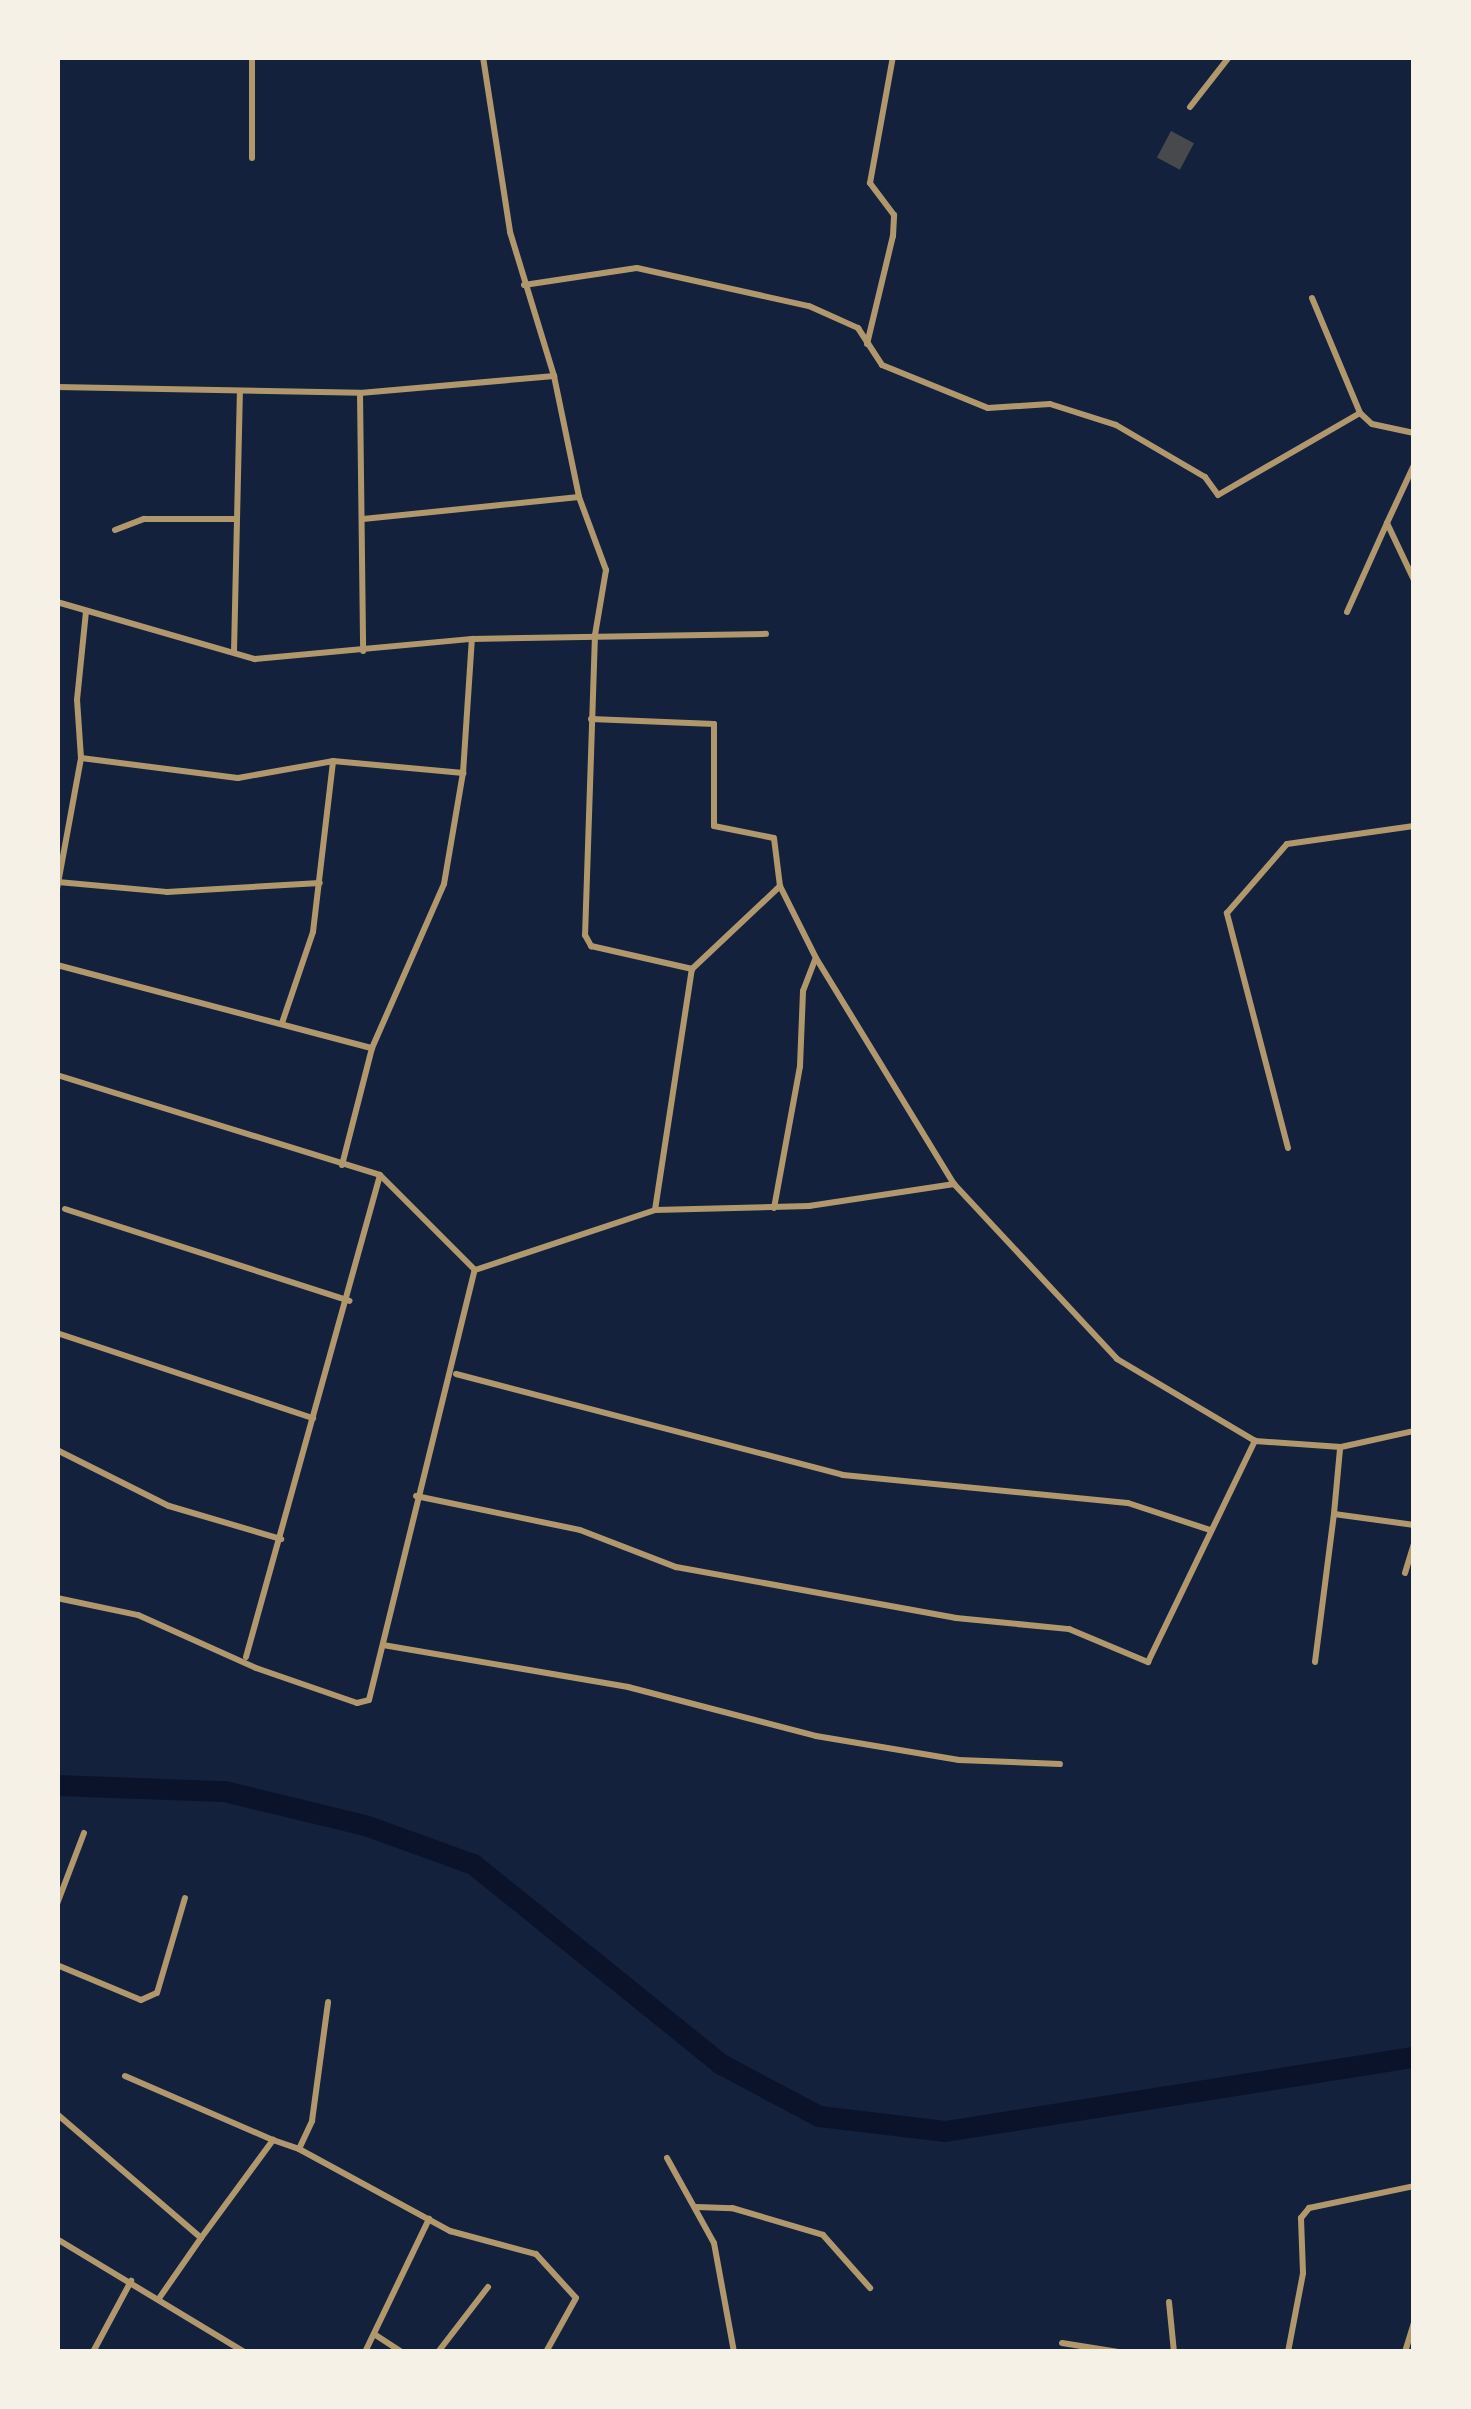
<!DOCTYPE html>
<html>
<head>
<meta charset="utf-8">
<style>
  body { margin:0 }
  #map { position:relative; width:1471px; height:2409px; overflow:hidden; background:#14213d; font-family:"Archivo Narrow",sans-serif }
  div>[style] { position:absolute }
  .river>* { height:21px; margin:-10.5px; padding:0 10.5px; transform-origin:10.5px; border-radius:10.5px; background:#0b132b }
  .building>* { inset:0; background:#48494c; transform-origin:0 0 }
  .minor>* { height:6px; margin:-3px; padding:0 3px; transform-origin:3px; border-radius:3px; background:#b1986c }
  span { translate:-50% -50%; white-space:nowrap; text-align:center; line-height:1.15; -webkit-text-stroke:9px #f6f1e7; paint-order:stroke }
  .frame { position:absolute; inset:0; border:60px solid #f6f1e7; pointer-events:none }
</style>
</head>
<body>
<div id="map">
  <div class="river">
    <i style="left:57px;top:1785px;width:167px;rotate:2.1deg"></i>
    <i style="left:224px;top:1791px;width:145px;rotate:13.6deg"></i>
    <i style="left:365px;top:1825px;width:115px;rotate:19.9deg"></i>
    <i style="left:473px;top:1864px;width:319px;rotate:38.9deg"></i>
    <i style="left:721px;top:2064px;width:111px;rotate:28deg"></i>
    <i style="left:819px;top:2116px;width:127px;rotate:6.8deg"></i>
    <i style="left:945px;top:2131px;width:475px;rotate:-9deg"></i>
  </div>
  <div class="building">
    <i style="left:1171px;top:131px;width:26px;height:30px;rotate:28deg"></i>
  </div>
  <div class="minor">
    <i style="left:252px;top:57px;width:101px;rotate:90deg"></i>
    <i style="left:483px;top:57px;width:177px;rotate:81.2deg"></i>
    <i style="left:510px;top:232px;width:151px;rotate:73deg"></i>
    <i style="left:554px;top:376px;width:124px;rotate:78.3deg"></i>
    <i style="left:579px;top:497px;width:78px;rotate:69.7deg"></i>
    <i style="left:606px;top:570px;width:66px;rotate:99.6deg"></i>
    <i style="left:595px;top:635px;width:300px;rotate:91.9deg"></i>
    <i style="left:585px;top:935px;width:13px;rotate:61deg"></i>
    <i style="left:591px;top:946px;width:104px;rotate:12.8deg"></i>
    <i style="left:1190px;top:107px;width:63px;rotate:-52deg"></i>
    <i style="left:524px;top:285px;width:114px;rotate:-8.6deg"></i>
    <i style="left:637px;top:268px;width:176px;rotate:12.5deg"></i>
    <i style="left:809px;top:306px;width:54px;rotate:24.2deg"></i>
    <i style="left:858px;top:328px;width:44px;rotate:57deg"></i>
    <i style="left:882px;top:365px;width:114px;rotate:22.1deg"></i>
    <i style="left:988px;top:408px;width:62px;rotate:-3.7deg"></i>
    <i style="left:1050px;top:404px;width:69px;rotate:17.7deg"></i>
    <i style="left:1116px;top:425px;width:103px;rotate:30.3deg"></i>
    <i style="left:1205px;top:477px;width:22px;rotate:54deg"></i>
    <i style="left:1218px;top:495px;width:164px;rotate:-30deg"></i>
    <i style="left:1312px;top:298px;width:125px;rotate:67.3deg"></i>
    <i style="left:1360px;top:413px;width:16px;rotate:43deg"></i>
    <i style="left:1372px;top:424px;width:43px;rotate:12.1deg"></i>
    <i style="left:867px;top:344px;width:111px;rotate:-76.5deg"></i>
    <i style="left:893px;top:236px;width:21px;rotate:-87deg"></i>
    <i style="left:894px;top:215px;width:40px;rotate:-127deg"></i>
    <i style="left:870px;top:183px;width:128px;rotate:-79.7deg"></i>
    <i style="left:57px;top:387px;width:303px;rotate:1.1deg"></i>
    <i style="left:360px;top:393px;width:195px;rotate:-5deg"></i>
    <i style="left:360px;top:393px;width:258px;rotate:89.3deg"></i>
    <i style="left:1414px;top:465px;width:64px;rotate:115deg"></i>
    <i style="left:1387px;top:523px;width:63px;rotate:64.7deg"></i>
    <i style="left:363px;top:519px;width:217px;rotate:-5.8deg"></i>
    <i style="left:115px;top:530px;width:31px;rotate:-21deg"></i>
    <i style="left:144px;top:519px;width:91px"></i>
    <i style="left:57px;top:602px;width:206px;rotate:16.1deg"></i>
    <i style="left:255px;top:659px;width:218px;rotate:-5.3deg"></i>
    <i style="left:472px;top:639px;width:294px;rotate:-1deg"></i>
    <i style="left:1347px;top:612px;width:98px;rotate:-65.8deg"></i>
    <i style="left:234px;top:652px;width:259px;rotate:-88.7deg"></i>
    <i style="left:591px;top:719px;width:123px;rotate:2.3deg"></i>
    <i style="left:714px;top:724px;width:102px;rotate:90deg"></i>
    <i style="left:714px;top:826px;width:61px;rotate:11.3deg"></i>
    <i style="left:774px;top:838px;width:48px;rotate:82.9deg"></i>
    <i style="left:81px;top:758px;width:158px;rotate:7.3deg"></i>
    <i style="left:238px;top:778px;width:97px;rotate:-10.1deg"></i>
    <i style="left:333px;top:761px;width:131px;rotate:5.3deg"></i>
    <i style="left:58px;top:882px;width:109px;rotate:5.2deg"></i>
    <i style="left:167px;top:892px;width:153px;rotate:-3.4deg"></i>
    <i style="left:57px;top:889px;width:133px;rotate:-79.6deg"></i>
    <i style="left:81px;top:758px;width:58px;rotate:-93.9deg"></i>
    <i style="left:77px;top:700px;width:89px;rotate:-84.2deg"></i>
    <i style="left:57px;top:965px;width:326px;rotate:14.8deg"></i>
    <i style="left:282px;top:1023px;width:96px;rotate:-71.2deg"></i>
    <i style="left:313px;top:932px;width:172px;rotate:-83.3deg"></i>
    <i style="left:57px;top:1075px;width:338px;rotate:17.2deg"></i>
    <i style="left:380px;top:1175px;width:134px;rotate:45deg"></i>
    <i style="left:1288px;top:1148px;width:243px;rotate:-104.6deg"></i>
    <i style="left:1227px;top:913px;width:91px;rotate:-49deg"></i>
    <i style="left:1287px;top:844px;width:128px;rotate:-8.1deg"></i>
    <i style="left:342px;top:1165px;width:121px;rotate:-75.6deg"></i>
    <i style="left:372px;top:1048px;width:179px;rotate:-66.3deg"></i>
    <i style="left:444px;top:884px;width:113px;rotate:-80.3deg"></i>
    <i style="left:463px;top:773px;width:134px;rotate:-86.2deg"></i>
    <i style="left:774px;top:1208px;width:144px;rotate:-79.6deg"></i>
    <i style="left:800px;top:1066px;width:75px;rotate:-87.7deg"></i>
    <i style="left:803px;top:991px;width:34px;rotate:-69deg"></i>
    <i style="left:65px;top:1209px;width:299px;rotate:17.9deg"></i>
    <i style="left:655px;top:1210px;width:244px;rotate:-81.3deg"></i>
    <i style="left:692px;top:969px;width:121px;rotate:-43.3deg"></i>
    <i style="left:780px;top:886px;width:80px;rotate:63.4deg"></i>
    <i style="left:816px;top:958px;width:265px;rotate:58.6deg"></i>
    <i style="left:954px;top:1184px;width:239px;rotate:47deg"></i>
    <i style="left:1117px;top:1359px;width:161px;rotate:30.7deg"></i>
    <i style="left:1255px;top:1441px;width:86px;rotate:4deg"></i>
    <i style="left:1341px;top:1447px;width:75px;rotate:-12.4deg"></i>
    <i style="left:475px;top:1270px;width:190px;rotate:-18.4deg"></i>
    <i style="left:655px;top:1210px;width:154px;rotate:-1.5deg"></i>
    <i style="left:809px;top:1206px;width:147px;rotate:-8.6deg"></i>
    <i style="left:57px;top:1333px;width:270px;rotate:18.4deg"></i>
    <i style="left:456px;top:1374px;width:400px;rotate:14.6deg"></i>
    <i style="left:843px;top:1475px;width:286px;rotate:5.6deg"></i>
    <i style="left:1128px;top:1503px;width:86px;rotate:18.2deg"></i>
    <i style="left:1340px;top:1449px;width:65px;rotate:95.3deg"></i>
    <i style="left:1334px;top:1514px;width:81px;rotate:7.8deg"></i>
    <i style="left:57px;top:1450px;width:125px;rotate:26.6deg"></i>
    <i style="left:169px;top:1506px;width:117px;rotate:16.4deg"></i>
    <i style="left:416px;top:1496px;width:167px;rotate:11.7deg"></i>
    <i style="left:580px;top:1530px;width:103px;rotate:21.1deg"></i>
    <i style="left:676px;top:1567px;width:285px;rotate:10.3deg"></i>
    <i style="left:956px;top:1618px;width:114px;rotate:5.6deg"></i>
    <i style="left:1069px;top:1629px;width:86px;rotate:22.7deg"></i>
    <i style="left:1148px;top:1662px;width:246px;rotate:-64.2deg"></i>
    <i style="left:1405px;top:1573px;width:30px;rotate:-73deg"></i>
    <i style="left:57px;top:1598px;width:83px;rotate:11.9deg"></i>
    <i style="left:138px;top:1615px;width:129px;rotate:24.2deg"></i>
    <i style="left:256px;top:1668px;width:107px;rotate:19.1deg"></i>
    <i style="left:357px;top:1703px;width:12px;rotate:-14deg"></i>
    <i style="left:369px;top:1700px;width:443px;rotate:-76.2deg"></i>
    <i style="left:383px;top:1645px;width:249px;rotate:9.7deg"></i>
    <i style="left:628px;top:1687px;width:194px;rotate:14.6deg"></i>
    <i style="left:816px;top:1736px;width:145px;rotate:9.5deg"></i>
    <i style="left:959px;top:1760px;width:101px;rotate:2.3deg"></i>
    <i style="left:246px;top:1657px;width:500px;rotate:-74.46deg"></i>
    <i style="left:1315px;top:1662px;width:149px;rotate:-82.7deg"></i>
    <i style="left:57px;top:1904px;width:76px;rotate:-69.2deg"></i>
    <i style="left:57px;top:1965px;width:91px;rotate:22.6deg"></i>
    <i style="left:141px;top:2000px;width:17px;rotate:-24deg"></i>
    <i style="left:157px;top:1993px;width:99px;rotate:-73.6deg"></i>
    <i style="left:57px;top:1988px;width:40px;rotate:90deg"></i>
    <i style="left:125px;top:2076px;width:161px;rotate:23.4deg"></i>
    <i style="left:57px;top:2114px;width:190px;rotate:40.7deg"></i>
    <i style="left:201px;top:2238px;width:72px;rotate:124.8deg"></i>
    <i style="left:299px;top:2149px;width:31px;rotate:-65deg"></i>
    <i style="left:312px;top:2121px;width:120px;rotate:-82.3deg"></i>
    <i style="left:667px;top:2158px;width:97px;rotate:61.1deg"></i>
    <i style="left:714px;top:2243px;width:111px;rotate:79.6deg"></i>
    <i style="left:697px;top:2207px;width:35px;rotate:2deg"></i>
    <i style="left:732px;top:2208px;width:95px;rotate:16.5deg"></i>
    <i style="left:823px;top:2235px;width:71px;rotate:48.4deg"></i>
    <i style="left:201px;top:2238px;width:122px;rotate:-53.7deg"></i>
    <i style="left:273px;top:2140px;width:28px;rotate:19deg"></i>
    <i style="left:299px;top:2149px;width:172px;rotate:28.5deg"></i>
    <i style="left:450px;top:2231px;width:89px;rotate:15deg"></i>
    <i style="left:536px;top:2254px;width:59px;rotate:47.7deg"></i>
    <i style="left:576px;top:2298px;width:62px;rotate:119.1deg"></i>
    <i style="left:57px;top:2239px;width:218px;rotate:31.1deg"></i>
    <i style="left:1169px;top:2302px;width:50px;rotate:84.3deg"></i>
    <i style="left:374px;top:2334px;width:33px;rotate:33deg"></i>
    <i style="left:1062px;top:2343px;width:57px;rotate:9.1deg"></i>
    <i style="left:93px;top:2352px;width:81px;rotate:-61.8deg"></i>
    <i style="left:365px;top:2352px;width:148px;rotate:-64.3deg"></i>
    <i style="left:438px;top:2352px;width:82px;rotate:-52.4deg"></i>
    <i style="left:1288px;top:2352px;width:80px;rotate:-79.2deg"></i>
    <i style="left:1303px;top:2273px;width:55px;rotate:-92.1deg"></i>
    <i style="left:1301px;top:2218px;width:13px;rotate:-51deg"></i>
    <i style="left:1309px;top:2208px;width:107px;rotate:-11.8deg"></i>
    <i style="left:1405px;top:2352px;width:30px;rotate:-73deg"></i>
  </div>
  <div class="frame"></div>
</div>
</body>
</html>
